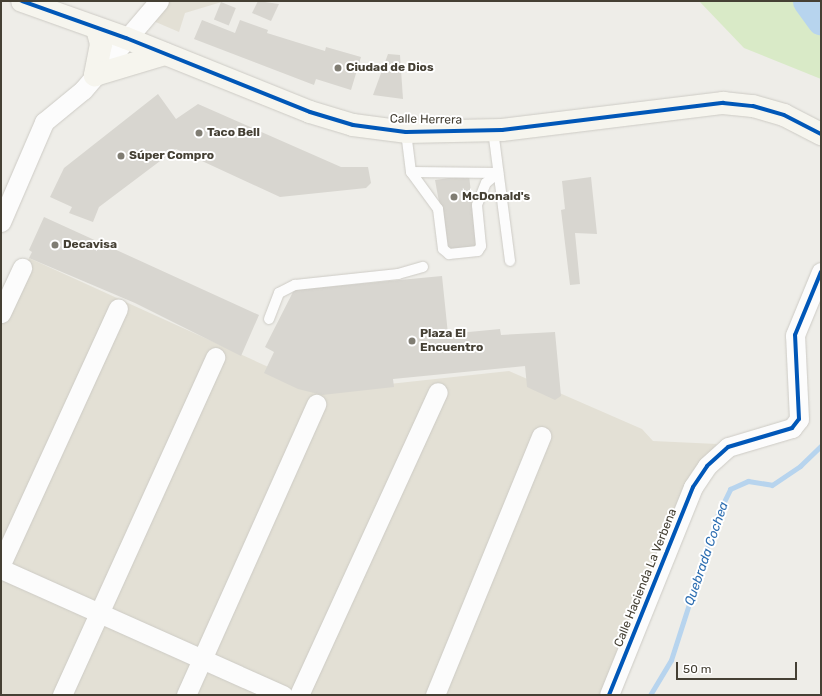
<!DOCTYPE html>
<html>
<head>
<meta charset="utf-8">
<style>
  body { margin:0 }
  #map { position:relative; width:822px; height:696px; overflow:hidden; background:#eeede8; font-family:Rubik,sans-serif }
  div>[style] { position:absolute }
  .residential>* { inset:0; background:#e3e0d5 }
  .green>* { inset:0; background:#d9eac7 }
  .stream>* { height:5px; margin:-2.5px; padding:0 2.5px; transform-origin:2.5px; border-radius:2.5px; background:#b7d4ee }
  .river>* { height:29px; margin:-14.5px; padding:0 14.5px; transform-origin:14.5px; border-radius:14.5px; background:#b7d4ee }
  .building>* { inset:0; background:#d8d6d0; transform-origin:0 0 }
  .roads { filter:drop-shadow(0 0 1px #cdcbc5) drop-shadow(0 0 1px #cdcbc5) }
  .lane>* { height:10px; margin:-5px; padding:0 5px; transform-origin:5px; border-radius:5px; background:#fcfcfc }
  .street>* { height:19px; margin:-9.5px; padding:0 9.5px; transform-origin:9.5px; border-radius:9.5px; background:#fcfcfc }
  .secondary>* { height:22px; margin:-11px; padding:0 11px; transform-origin:11px; border-radius:11px; background:#f6f5ee }
  .cycleway>* { height:4px; margin:-2px; padding:0 2px; transform-origin:2px; border-radius:2px; background:#0057b8 }
  .dots>* { width:11px; height:11px; translate:-50% -50%; box-sizing:border-box; border:2px solid #fff; border-radius:50% }
  span { translate:-50% -50%; white-space:nowrap; text-align:center; line-height:1.15; -webkit-text-stroke:4px #fff; paint-order:stroke }
  .poi-label { font-size:12px; color:#454034; font-weight:700 }
  .left { translate:0 -50%; text-align:left }
  .street-label { font-size:12px; color:#454034 }
  .water-label { font-size:13px; color:#2d6eb1; font-style:italic }
  .frame { position:absolute; inset:0; border:2px solid #454034; pointer-events:none }
  .scale { position:absolute; left:676px; top:662px; width:121px; height:18px; box-sizing:border-box; border:2px solid #454034; border-top:0; padding-left:5px; font-size:12px; line-height:14px; white-space:nowrap; color:#454034; -webkit-text-stroke:3px #fff; paint-order:stroke }
</style>
</head>
<body>
<div id="map">
  <div class="residential">
    <i style="clip-path:polygon(149px 1px,225px 1px,185px 13px,179px 32px,137px 14px)"></i>
    <i style="clip-path:polygon(29px 258px,308px 385px,334px 390px,509px 371px,642px 429px,653px 441px,717px 444px,692px 472px,602px 695px,1px 695px,1px 318px)"></i>
  </div>
  <div class="green">
    <i style="clip-path:polygon(699px 1px,821px 1px,821px 79px,744px 48px)"></i>
  </div>
  <div class="stream">
    <i style="left:650px;top:695px;width:41px;rotate:-59deg"></i>
    <i style="left:671px;top:660px;width:153px;rotate:-72.2deg"></i>
    <i style="left:718px;top:514px;width:28px;rotate:-64deg"></i>
    <i style="left:730px;top:489px;width:20px;rotate:-24deg"></i>
    <i style="left:748px;top:481px;width:24px;rotate:9deg"></i>
    <i style="left:772px;top:485px;width:34px;rotate:-34deg"></i>
    <i style="left:800px;top:466px;width:29px;rotate:-44deg"></i>
  </div>
  <div class="river">
    <i style="left:807px;top:1px;width:24px;rotate:54deg"></i>
  </div>
  <div class="building">
    <i style="clip-path:polygon(258px 1px,279px 4px,271px 21px,252px 13px)"></i>
    <i style="left:221px;top:2px;width:16px;height:19px;rotate:22deg"></i>
    <i style="clip-path:polygon(202px 20px,235px 33px,240px 20px,268px 30px,267px 33px,325px 51px,326px 47px,361px 57px,351px 90px,316px 79px,314px 85px,194px 39px)"></i>
    <i style="clip-path:polygon(388px 54px,400px 55px,403px 99px,373px 95px)"></i>
    <i style="clip-path:polygon(158px 94px,176px 119px,198px 104px,341px 167px,368px 167px,371px 183px,366px 188px,280px 197px,176px 149px,99px 207px,93px 222px,69px 213px,72px 207px,50px 197px,64px 168px)"></i>
    <i style="clip-path:polygon(469px 175px,477px 247px,448px 251px,435px 180px)"></i>
    <i style="clip-path:polygon(591px 177px,597px 234px,575px 233px,580px 284px,570px 285px,561px 210px,565px 209px,562px 181px)"></i>
    <i style="clip-path:polygon(44px 217px,259px 315px,241px 356px,135px 303px,29px 258px,32px 252px,29px 250px)"></i>
    <i style="clip-path:polygon(442px 276px,448px 334px,500px 329px,501px 335px,555px 332px,561px 396px,555px 400px,527px 387px,525px 366px,393px 379px,394px 387px,322px 395px,298px 389px,264px 373px,274px 352px,265px 347px,294px 290px)"></i>
  </div>
  <div class="roads">
    <div class="lane">
      <i style="left:493px;top:130px;width:132px;rotate:82.6deg"></i>
      <i style="left:406px;top:132px;width:40px;rotate:82.9deg"></i>
      <i style="left:411px;top:172px;width:46px;rotate:53.9deg"></i>
      <i style="left:438px;top:209px;width:40px;rotate:82.9deg"></i>
      <i style="left:443px;top:249px;width:8px;rotate:40deg"></i>
      <i style="left:449px;top:254px;width:29px;rotate:-6deg"></i>
      <i style="left:478px;top:251px;width:6px;rotate:-59deg"></i>
      <i style="left:481px;top:246px;width:41px;rotate:-95.6deg"></i>
      <i style="left:477px;top:205px;width:24px;rotate:-68deg"></i>
      <i style="left:486px;top:183px;width:16px;rotate:-40deg"></i>
      <i style="left:411px;top:172px;width:87px;rotate:0.7deg"></i>
      <i style="left:269px;top:319px;width:28px;rotate:-69deg"></i>
      <i style="left:279px;top:293px;width:18px;rotate:-27deg"></i>
      <i style="left:295px;top:285px;width:104px;rotate:-6.1deg"></i>
      <i style="left:398px;top:274px;width:26px;rotate:-16deg"></i>
    </div>
    <div class="street">
      <i style="left:1px;top:222px;width:109px;rotate:-66.7deg"></i>
      <i style="left:44px;top:122px;width:50px;rotate:-39.4deg"></i>
      <i style="left:83px;top:90px;width:117px;rotate:-49.5deg"></i>
      <i style="left:1px;top:313px;width:50px;rotate:-65deg"></i>
      <i style="left:1px;top:564px;width:281px;rotate:-65.4deg"></i>
      <i style="left:1px;top:569px;width:309px;rotate:24.1deg"></i>
      <i style="left:62px;top:695px;width:371px;rotate:-65.6deg"></i>
      <i style="left:186px;top:695px;width:319px;rotate:-65.9deg"></i>
      <i style="left:299px;top:695px;width:333px;rotate:-65.4deg"></i>
      <i style="left:435px;top:695px;width:280px;rotate:-67.7deg"></i>
      <i style="left:609px;top:695px;width:224px;rotate:-68deg"></i>
      <i style="left:693px;top:487px;width:25px;rotate:-56deg"></i>
      <i style="left:707px;top:466px;width:28px;rotate:-42deg"></i>
      <i style="left:728px;top:447px;width:67px;rotate:-16.5deg"></i>
      <i style="left:792px;top:428px;width:11px;rotate:-52deg"></i>
      <i style="left:799px;top:419px;width:84px;rotate:-92.7deg"></i>
      <i style="left:795px;top:335px;width:68px;rotate:-67.6deg"></i>
    </div>
    <div class="secondary">
      <i style="left:22px;top:1px;width:110px;rotate:19.6deg"></i>
      <i style="left:126px;top:38px;width:198px;rotate:21.9deg"></i>
      <i style="left:310px;top:112px;width:45px;rotate:16.8deg"></i>
      <i style="left:353px;top:125px;width:53px;rotate:7.5deg"></i>
      <i style="left:406px;top:132px;width:96px;rotate:-1.2deg"></i>
      <i style="left:502px;top:130px;width:223px;rotate:-7deg"></i>
      <i style="left:723px;top:103px;width:30px;rotate:6deg"></i>
      <i style="left:753px;top:106px;width:32px;rotate:16deg"></i>
      <i style="left:784px;top:115px;width:42px;rotate:27.2deg"></i>
      <i style="left:97px;top:29px;width:16px;rotate:75deg"></i>
      <i style="left:101px;top:44px;width:32px;rotate:101deg"></i>
      <i style="left:95px;top:75px;width:73px;rotate:-16.7deg"></i>
    </div>
  </div>
  <div class="cycleway">
    <i style="left:22px;top:1px;width:110px;rotate:19.6deg"></i>
    <i style="left:126px;top:38px;width:198px;rotate:21.9deg"></i>
    <i style="left:310px;top:112px;width:45px;rotate:16.8deg"></i>
    <i style="left:353px;top:125px;width:53px;rotate:7.5deg"></i>
    <i style="left:406px;top:132px;width:96px;rotate:-1.2deg"></i>
    <i style="left:502px;top:130px;width:223px;rotate:-7deg"></i>
    <i style="left:723px;top:103px;width:30px;rotate:6deg"></i>
    <i style="left:753px;top:106px;width:32px;rotate:16deg"></i>
    <i style="left:784px;top:115px;width:42px;rotate:27.2deg"></i>
    <i style="left:609px;top:695px;width:224px;rotate:-68deg"></i>
    <i style="left:693px;top:487px;width:25px;rotate:-56deg"></i>
    <i style="left:707px;top:466px;width:28px;rotate:-42deg"></i>
    <i style="left:728px;top:447px;width:67px;rotate:-16.5deg"></i>
    <i style="left:792px;top:428px;width:11px;rotate:-52deg"></i>
    <i style="left:799px;top:419px;width:84px;rotate:-92.7deg"></i>
    <i style="left:795px;top:335px;width:68px;rotate:-67.6deg"></i>
  </div>
  <div class="dots">
    <i style="left:338px;top:68px;background:#807d73"></i>
    <i style="left:199px;top:133px;background:#807d73"></i>
    <i style="left:121px;top:156px;background:#807d73"></i>
    <i style="left:454px;top:197px;background:#807d73"></i>
    <i style="left:55px;top:245px;background:#807d73"></i>
    <i style="left:412px;top:341px;background:#807d73"></i>
  </div>
  <div class="poi-label">
    <span class="left" style="left:346px;top:68px">Ciudad de Dios</span>
    <span class="left" style="left:207px;top:133px">Taco Bell</span>
    <span class="left" style="left:129px;top:156px">Súper Compro</span>
    <span class="left" style="left:462px;top:197px">McDonald's</span>
    <span class="left" style="left:63px;top:245px">Decavisa</span>
    <span class="left" style="left:420px;top:341px">Plaza El<br>Encuentro</span>
  </div>
  <div class="street-label">
    <span style="left:426px;top:120px;rotate:1deg">Calle Herrera</span>
    <span style="left:646px;top:578px;rotate:-68deg">Calle Hacienda La Verbena</span>
  </div>
  <div class="water-label">
    <span style="left:707px;top:554px;rotate:-71deg">Quebrada Cochea</span>
  </div>
  <div class="frame"></div>
  <div class="scale">50 m</div>
</div>
</body>
</html>
